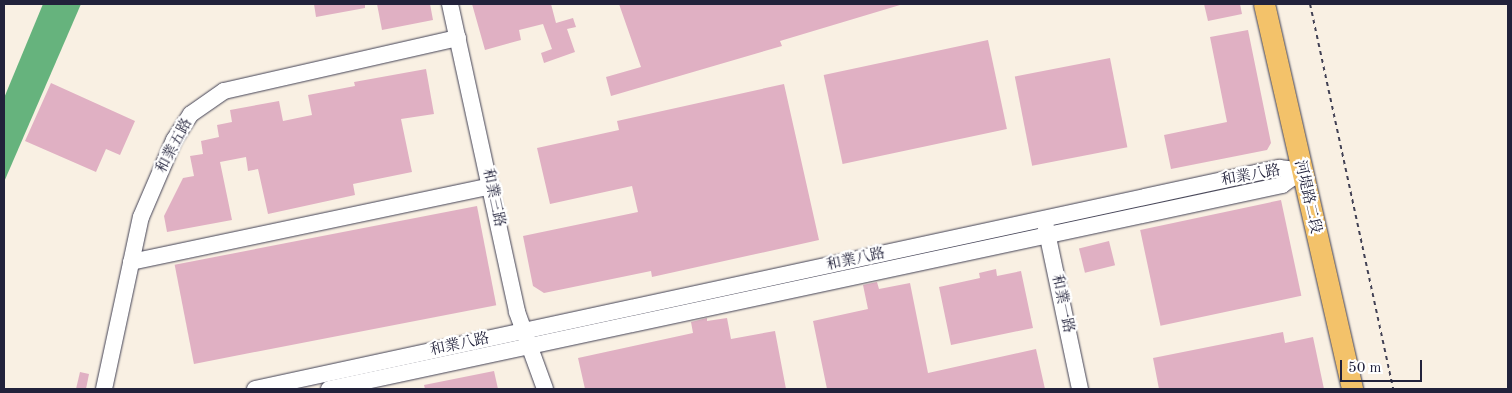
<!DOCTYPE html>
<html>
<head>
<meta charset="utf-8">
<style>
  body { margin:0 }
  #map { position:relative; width:1512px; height:393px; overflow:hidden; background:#f9f0e3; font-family:"Old Standard TT","Noto Serif TC",serif }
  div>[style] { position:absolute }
  .forest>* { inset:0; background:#66b37d }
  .building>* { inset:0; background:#e0b0c3; transform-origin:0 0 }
  .path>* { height:2px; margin-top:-1px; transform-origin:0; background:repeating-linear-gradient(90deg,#424154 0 4px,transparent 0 8px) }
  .roads { filter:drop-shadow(0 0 1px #424154) drop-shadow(0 0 1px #424154) }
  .minor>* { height:16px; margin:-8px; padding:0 8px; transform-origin:8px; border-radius:8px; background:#fff }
  .major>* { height:21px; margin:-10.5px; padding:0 10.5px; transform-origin:10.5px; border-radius:10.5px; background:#f3c26a }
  span { translate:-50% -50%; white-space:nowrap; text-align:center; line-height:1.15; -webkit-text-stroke:4.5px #fff; paint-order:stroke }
  .street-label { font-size:15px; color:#22223b }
  .frame { position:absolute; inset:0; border:5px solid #22223b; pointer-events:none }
  .scale { position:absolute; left:1340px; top:360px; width:82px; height:22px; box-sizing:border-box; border:2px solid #22223b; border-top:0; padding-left:6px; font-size:15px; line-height:18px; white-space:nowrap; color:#22223b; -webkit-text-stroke:4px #fff; paint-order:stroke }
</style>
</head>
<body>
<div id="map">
  <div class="forest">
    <i style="clip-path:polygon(43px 4px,81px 4px,4px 182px,4px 98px)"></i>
  </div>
  <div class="building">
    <i style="clip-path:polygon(314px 4px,365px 4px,365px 8px,316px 17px)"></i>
    <i style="clip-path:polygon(377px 4px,430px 4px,433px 20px,382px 30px)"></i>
    <i style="clip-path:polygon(472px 4px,551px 4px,556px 23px,573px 18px,576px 27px,567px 29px,575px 52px,544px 63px,541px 53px,552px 49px,543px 24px,519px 30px,521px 40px,485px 50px)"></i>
    <i style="clip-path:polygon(619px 4px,900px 4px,900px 5px,780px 41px,782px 46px,611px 96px,606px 77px,641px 67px)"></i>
    <i style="clip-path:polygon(1204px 4px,1240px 4px,1242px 14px,1208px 21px)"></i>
    <i style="clip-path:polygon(1248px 30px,1271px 143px,1267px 150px,1171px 169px,1164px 135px,1227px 122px,1210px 37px)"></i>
    <i style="left:988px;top:40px;width:91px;height:168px;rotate:78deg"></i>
    <i style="left:1110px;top:58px;width:91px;height:97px;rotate:79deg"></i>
    <i style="clip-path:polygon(426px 69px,434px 114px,401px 119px,412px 172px,353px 184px,355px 195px,268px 214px,258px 169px,248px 171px,246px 157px,220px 162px,232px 220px,167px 232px,164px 216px,183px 178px,194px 176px,190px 156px,203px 154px,201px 141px,219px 137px,217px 125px,232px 122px,230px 110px,279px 101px,283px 121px,312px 115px,308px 95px,355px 86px,354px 82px)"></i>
    <i style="clip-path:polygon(51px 83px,135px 121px,120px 155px,106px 149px,96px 172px,25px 141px)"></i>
    <i style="clip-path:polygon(784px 84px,819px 240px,652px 277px,651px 271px,544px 293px,533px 286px,523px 236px,638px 212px,632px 186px,550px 204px,537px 148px,619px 130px,617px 121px)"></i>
    <i style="left:1281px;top:200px;width:98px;height:144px;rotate:78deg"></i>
    <i style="left:477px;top:206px;width:101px;height:308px;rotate:79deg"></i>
    <i style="left:1109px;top:241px;width:25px;height:31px;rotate:76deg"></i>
    <i style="clip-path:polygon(996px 269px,997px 276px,1021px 271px,1033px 328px,951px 345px,939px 287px,980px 278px,979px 273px)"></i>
    <i style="clip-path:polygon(877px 282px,879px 289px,910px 283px,928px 373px,1036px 349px,1045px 389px,827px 389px,813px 321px,868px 309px,863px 285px)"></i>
    <i style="clip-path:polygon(707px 318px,707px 321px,727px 318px,731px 339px,775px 331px,786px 389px,585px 389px,578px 358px,693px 333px,691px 322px)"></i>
    <i style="clip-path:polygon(1283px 332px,1285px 343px,1313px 337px,1324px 389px,1159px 389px,1153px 358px)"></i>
    <i style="clip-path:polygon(494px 371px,498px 389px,425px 389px,424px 385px)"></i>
    <i style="clip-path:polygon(80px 372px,89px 374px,86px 389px,76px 389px)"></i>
  </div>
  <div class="path">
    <i style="left:1310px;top:4px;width:394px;rotate:77.8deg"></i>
  </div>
  <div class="roads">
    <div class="minor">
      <i style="left:450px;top:4px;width:315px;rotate:77.7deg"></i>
      <i style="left:517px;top:312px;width:82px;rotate:70deg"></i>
      <i style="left:1045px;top:223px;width:170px;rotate:78.1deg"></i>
      <i style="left:131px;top:262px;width:368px;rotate:-11.9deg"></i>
      <i style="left:104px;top:389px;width:176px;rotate:-77.9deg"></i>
      <i style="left:141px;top:217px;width:84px;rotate:-66.8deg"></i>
      <i style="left:174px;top:140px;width:31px;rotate:-57deg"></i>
      <i style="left:191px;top:114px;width:40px;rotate:-34.9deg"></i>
      <i style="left:224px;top:91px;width:240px;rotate:-12.8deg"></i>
      <i style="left:255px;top:389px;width:1048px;rotate:-12.18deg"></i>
      <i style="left:1279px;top:168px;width:23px;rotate:7deg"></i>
      <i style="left:329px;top:389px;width:975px;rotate:-12.08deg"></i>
      <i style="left:1282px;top:185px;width:24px;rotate:-35deg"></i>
    </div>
    <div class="major">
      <i style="left:1264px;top:4px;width:395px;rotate:77.1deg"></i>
    </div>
  </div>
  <div class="street-label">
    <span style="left:175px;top:146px;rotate:-62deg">和業五路</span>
    <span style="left:1251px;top:176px;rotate:-10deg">和業八路</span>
    <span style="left:1307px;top:197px;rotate:77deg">河堤路二段</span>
    <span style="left:493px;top:198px;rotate:78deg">和業三路</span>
    <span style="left:856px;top:260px;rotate:-12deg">和業八路</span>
    <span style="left:1062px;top:304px;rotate:78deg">和業一路</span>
    <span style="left:460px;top:345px;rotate:-12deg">和業八路</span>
  </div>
  <div class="frame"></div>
  <div class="scale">50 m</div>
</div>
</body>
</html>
